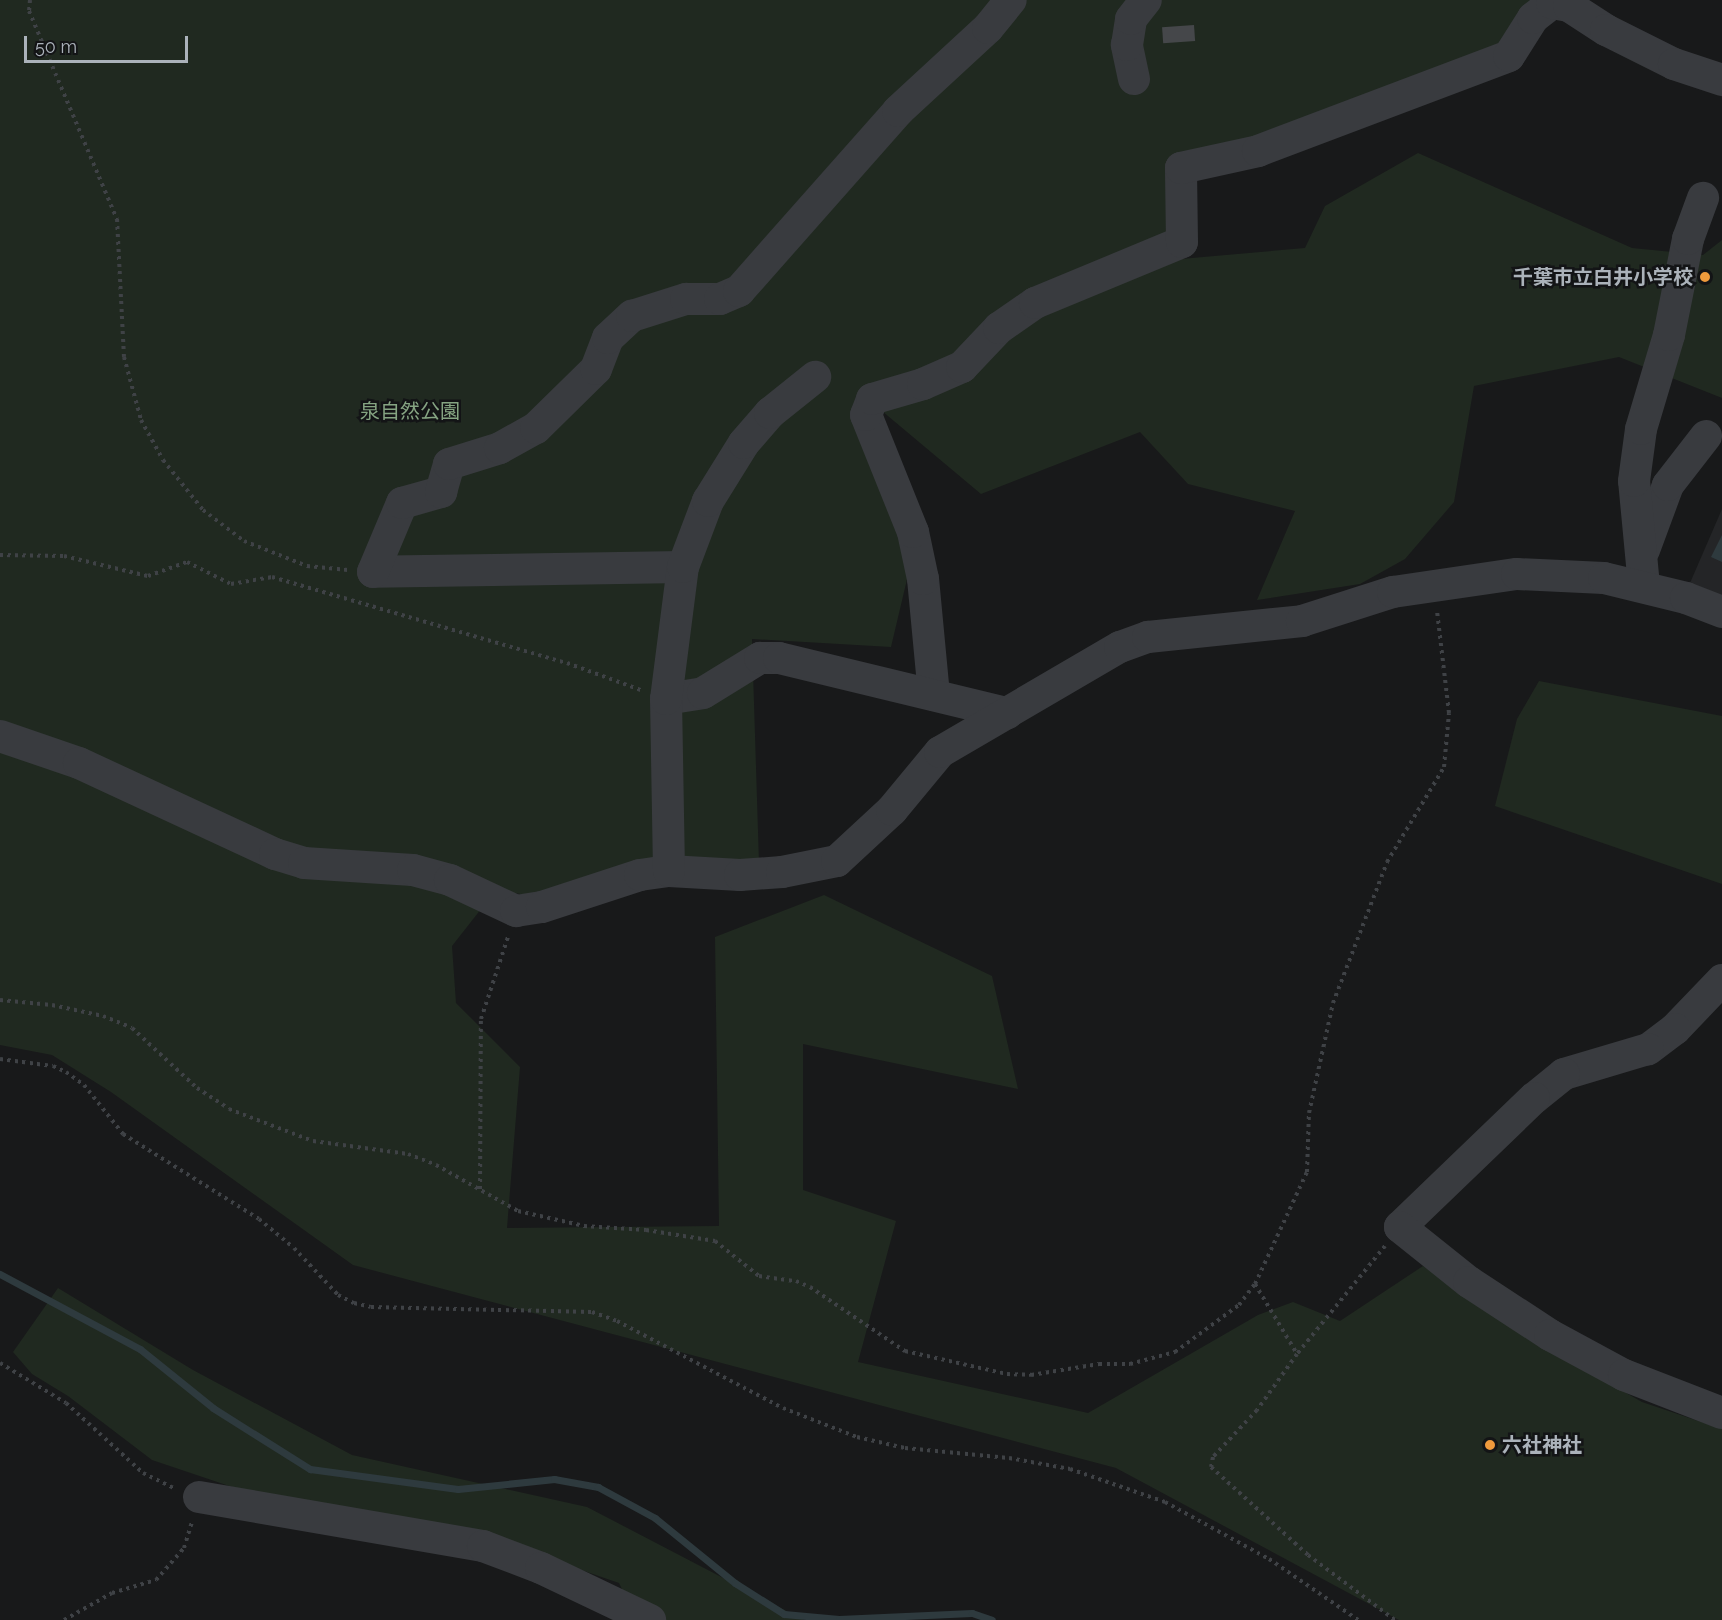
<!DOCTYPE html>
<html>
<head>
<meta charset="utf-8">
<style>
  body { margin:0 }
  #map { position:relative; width:1722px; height:1620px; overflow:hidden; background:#18191a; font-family:Raleway,"Noto Sans JP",sans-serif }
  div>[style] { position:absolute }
  .built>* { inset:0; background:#242527 }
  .green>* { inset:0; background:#202920 }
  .water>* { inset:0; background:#2e3a3e }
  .stream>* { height:7px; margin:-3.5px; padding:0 3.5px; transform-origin:3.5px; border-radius:3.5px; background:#2e3a3e }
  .building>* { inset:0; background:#45474a; transform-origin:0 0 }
  .path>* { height:4px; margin-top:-2px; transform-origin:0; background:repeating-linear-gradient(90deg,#3f4246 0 3px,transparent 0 7.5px) }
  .minor>* { height:32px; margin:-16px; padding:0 16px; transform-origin:16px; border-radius:16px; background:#393b3f }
  .dots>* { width:16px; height:16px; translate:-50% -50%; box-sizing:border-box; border:3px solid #131416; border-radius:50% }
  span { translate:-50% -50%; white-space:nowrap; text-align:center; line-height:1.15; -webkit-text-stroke:5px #131416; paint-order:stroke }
  .poi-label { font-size:20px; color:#abb2ba; font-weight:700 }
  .right { translate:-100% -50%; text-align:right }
  .left { translate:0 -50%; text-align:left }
  .park-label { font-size:20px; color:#85a482 }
  .scale { position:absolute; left:24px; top:36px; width:164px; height:27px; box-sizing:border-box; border:3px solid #abb2ba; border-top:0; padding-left:8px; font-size:18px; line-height:21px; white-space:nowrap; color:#abb2ba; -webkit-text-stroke:4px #131416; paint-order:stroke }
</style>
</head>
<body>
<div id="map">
  <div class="built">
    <i style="clip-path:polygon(1722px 509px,1722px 596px,1690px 583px)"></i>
  </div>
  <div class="green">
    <i style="clip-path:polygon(0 0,1550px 0,1510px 44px,1183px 162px,1177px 238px,1113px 265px,1305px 248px,1325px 206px,1418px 153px,1632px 248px,1703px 255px,1722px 240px,1722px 398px,1619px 357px,1474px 386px,1454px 502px,1405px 559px,1360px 584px,1257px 600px,1295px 511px,1188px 484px,1140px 432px,981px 494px,882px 411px,872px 394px,913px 554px,891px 647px,752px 639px,759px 863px,539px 897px,496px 890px,452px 946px,456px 1003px,520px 1067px,507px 1228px,719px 1226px,715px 937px,824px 895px,992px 976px,1018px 1089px,803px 1044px,803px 1190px,896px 1221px,858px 1362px,1088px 1413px,1258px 1315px,1293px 1302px,1340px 1321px,1423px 1266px,1540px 1344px,1642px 1402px,1722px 1429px,1722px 1620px,1399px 1620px,1116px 1468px,353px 1265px,111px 1092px,52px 1055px,0 1045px)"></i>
    <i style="clip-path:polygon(1539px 681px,1722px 716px,1722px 884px,1495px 806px,1517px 719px)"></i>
    <i style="clip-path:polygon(58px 1288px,193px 1370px,352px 1455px,587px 1507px,804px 1620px,637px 1620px,619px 1583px,497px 1541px,292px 1507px,152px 1460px,68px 1396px,32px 1374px,13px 1352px)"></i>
  </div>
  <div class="water">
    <i style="clip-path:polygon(1722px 535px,1722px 562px,1711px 557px)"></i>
  </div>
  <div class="stream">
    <i style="left:0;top:1274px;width:159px;rotate:28.2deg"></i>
    <i style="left:140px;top:1349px;width:94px;rotate:38.9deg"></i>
    <i style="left:213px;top:1408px;width:115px;rotate:32.2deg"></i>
    <i style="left:310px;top:1469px;width:149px;rotate:7.7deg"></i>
    <i style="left:458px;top:1489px;width:97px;rotate:-5.9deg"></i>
    <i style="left:554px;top:1479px;width:45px;rotate:10.3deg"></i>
    <i style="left:598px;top:1487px;width:65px;rotate:28.5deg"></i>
    <i style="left:655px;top:1518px;width:103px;rotate:39.1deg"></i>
    <i style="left:735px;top:1583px;width:58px;rotate:32.3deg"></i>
    <i style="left:784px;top:1614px;width:55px;rotate:5.2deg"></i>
    <i style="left:839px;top:1619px;width:133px;rotate:-2.6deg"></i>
    <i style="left:972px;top:1613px;width:21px;rotate:19deg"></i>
  </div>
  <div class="building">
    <i style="left:1194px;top:25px;width:16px;height:32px;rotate:86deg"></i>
  </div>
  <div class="path">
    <i style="left:30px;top:0;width:11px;rotate:95deg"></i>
    <i style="left:29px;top:11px;width:226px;rotate:67.1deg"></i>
    <i style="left:117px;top:219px;width:138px;rotate:87.1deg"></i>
    <i style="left:124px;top:357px;width:65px;rotate:74.9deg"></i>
    <i style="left:141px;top:420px;width:46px;rotate:61.2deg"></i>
    <i style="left:163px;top:460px;width:64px;rotate:51.3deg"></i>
    <i style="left:203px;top:510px;width:51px;rotate:37.1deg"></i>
    <i style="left:244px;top:541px;width:68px;rotate:21.6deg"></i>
    <i style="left:307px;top:566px;width:41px;rotate:5.6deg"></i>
    <i style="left:0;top:555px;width:64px;rotate:0.9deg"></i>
    <i style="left:64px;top:556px;width:86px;rotate:13.4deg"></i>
    <i style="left:148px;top:576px;width:41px;rotate:-19.7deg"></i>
    <i style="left:187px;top:562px;width:49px;rotate:26.6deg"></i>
    <i style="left:231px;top:584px;width:42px;rotate:-9.7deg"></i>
    <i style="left:272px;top:577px;width:307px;rotate:16.3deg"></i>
    <i style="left:567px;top:663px;width:81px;rotate:20.2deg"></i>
    <i style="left:0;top:1000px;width:52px;rotate:5.5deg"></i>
    <i style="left:52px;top:1005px;width:52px;rotate:12.2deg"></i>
    <i style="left:103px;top:1016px;width:31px;rotate:22deg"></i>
    <i style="left:132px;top:1028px;width:88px;rotate:42.7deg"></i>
    <i style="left:197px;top:1088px;width:38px;rotate:33deg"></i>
    <i style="left:229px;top:1109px;width:90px;rotate:20.9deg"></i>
    <i style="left:313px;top:1141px;width:96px;rotate:7.8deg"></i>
    <i style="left:408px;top:1154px;width:30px;rotate:21deg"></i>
    <i style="left:436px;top:1165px;width:94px;rotate:29.3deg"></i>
    <i style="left:518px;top:1211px;width:68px;rotate:12.8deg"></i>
    <i style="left:584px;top:1226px;width:62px;rotate:3.7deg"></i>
    <i style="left:646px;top:1230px;width:70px;rotate:9.1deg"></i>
    <i style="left:715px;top:1241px;width:56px;rotate:38.5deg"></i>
    <i style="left:759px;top:1276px;width:37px;rotate:8deg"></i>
    <i style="left:796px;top:1281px;width:15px;rotate:23deg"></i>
    <i style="left:810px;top:1287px;width:115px;rotate:34deg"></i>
    <i style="left:905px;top:1351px;width:105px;rotate:12.7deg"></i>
    <i style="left:1007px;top:1374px;width:24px;rotate:2deg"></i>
    <i style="left:1031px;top:1375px;width:69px;rotate:-9.2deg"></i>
    <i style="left:1099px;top:1364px;width:31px"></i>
    <i style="left:1130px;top:1364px;width:47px;rotate:-14.9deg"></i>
    <i style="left:1175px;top:1352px;width:79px;rotate:-36.3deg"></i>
    <i style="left:1239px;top:1305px;width:26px;rotate:-53deg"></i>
    <i style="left:1255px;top:1284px;width:123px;rotate:-65.1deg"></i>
    <i style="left:1307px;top:1172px;width:59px;rotate:-88.1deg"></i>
    <i style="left:1309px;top:1113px;width:113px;rotate:-77.7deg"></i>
    <i style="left:1333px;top:1003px;width:151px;rotate:-69deg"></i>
    <i style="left:1387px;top:862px;width:111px;rotate:-59deg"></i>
    <i style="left:1444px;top:767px;width:54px;rotate:-84.7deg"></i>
    <i style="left:1449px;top:713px;width:103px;rotate:-96.7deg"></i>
    <i style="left:0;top:1059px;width:53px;rotate:7.5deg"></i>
    <i style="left:53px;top:1066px;width:14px;rotate:25deg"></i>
    <i style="left:66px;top:1072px;width:22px;rotate:36deg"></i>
    <i style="left:84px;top:1085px;width:63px;rotate:51.5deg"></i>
    <i style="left:123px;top:1134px;width:160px;rotate:32deg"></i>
    <i style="left:259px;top:1219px;width:45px;rotate:39.6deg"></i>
    <i style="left:294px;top:1248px;width:64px;rotate:46.9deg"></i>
    <i style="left:338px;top:1295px;width:18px;rotate:27deg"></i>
    <i style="left:354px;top:1303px;width:17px;rotate:13deg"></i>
    <i style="left:371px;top:1307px;width:221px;rotate:1.3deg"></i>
    <i style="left:592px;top:1312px;width:27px;rotate:20deg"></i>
    <i style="left:617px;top:1321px;width:187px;rotate:27.7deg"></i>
    <i style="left:783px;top:1408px;width:79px;rotate:21.4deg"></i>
    <i style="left:857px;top:1437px;width:49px;rotate:12.9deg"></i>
    <i style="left:905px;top:1448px;width:104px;rotate:5.5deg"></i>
    <i style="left:1009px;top:1458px;width:62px;rotate:10.2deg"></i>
    <i style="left:1070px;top:1469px;width:101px;rotate:19.2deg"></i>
    <i style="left:1165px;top:1502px;width:119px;rotate:28.7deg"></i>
    <i style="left:1269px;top:1559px;width:108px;rotate:34.4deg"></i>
    <i style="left:480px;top:1189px;width:170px;rotate:-89.7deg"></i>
    <i style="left:481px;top:1019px;width:89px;rotate:-71.8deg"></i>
    <i style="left:1385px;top:1246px;width:139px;rotate:129.2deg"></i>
    <i style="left:1297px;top:1354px;width:69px;rotate:125.5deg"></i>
    <i style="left:1257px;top:1410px;width:64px;rotate:133.1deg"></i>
    <i style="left:1213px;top:1457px;width:10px;rotate:101deg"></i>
    <i style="left:1211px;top:1467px;width:131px;rotate:42.2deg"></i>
    <i style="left:1308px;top:1555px;width:109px;rotate:36.8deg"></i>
    <i style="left:1255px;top:1284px;width:82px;rotate:59deg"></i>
    <i style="left:0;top:1363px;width:77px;rotate:31.2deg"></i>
    <i style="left:66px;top:1403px;width:104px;rotate:42.3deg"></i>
    <i style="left:143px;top:1473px;width:37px;rotate:26deg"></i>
    <i style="left:64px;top:1620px;width:55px;rotate:-29.4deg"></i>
    <i style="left:112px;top:1593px;width:46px;rotate:-16.5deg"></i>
    <i style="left:156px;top:1580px;width:43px;rotate:-48.8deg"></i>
    <i style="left:184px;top:1548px;width:27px;rotate:-73deg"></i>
  </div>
  <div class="minor">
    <i style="left:1134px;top:79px;width:35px;rotate:-102deg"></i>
    <i style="left:1127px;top:45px;width:26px;rotate:-81deg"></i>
    <i style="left:1131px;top:19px;width:24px;rotate:-52deg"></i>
    <i style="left:1644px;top:550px;width:69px;rotate:-69.7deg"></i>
    <i style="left:1668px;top:485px;width:62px;rotate:-52.2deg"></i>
    <i style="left:683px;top:567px;width:310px;rotate:179.1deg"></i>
    <i style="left:373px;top:572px;width:75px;rotate:-67.2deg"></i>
    <i style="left:402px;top:503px;width:41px;rotate:-15.8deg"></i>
    <i style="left:441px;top:492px;width:29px;rotate:-74deg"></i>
    <i style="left:449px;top:464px;width:53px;rotate:-17.4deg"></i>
    <i style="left:500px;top:448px;width:41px;rotate:-29.1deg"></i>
    <i style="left:536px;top:428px;width:84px;rotate:-44.5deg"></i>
    <i style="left:596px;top:369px;width:33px;rotate:-69deg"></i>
    <i style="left:608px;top:338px;width:33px;rotate:-43deg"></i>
    <i style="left:632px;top:316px;width:57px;rotate:-17.5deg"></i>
    <i style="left:686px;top:299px;width:34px"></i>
    <i style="left:720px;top:299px;width:21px;rotate:-23deg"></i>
    <i style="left:739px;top:291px;width:240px;rotate:-48.5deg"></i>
    <i style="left:898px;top:111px;width:122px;rotate:-42.7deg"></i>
    <i style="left:988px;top:28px;width:36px;rotate:-51deg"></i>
    <i style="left:1644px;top:586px;width:105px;rotate:-95.4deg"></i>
    <i style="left:1634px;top:481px;width:52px;rotate:-82.3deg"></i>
    <i style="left:1641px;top:429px;width:98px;rotate:-73.4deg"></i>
    <i style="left:1669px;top:335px;width:98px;rotate:-78.8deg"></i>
    <i style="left:1688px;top:239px;width:44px;rotate:-69.9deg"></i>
    <i style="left:934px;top:695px;width:117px;rotate:-95.4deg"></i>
    <i style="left:923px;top:579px;width:48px;rotate:-102deg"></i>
    <i style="left:913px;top:532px;width:126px;rotate:-111.9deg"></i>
    <i style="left:866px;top:415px;width:17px;rotate:-69deg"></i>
    <i style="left:872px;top:399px;width:53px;rotate:-16.4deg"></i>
    <i style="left:923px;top:384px;width:43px;rotate:-23.6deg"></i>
    <i style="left:962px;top:367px;width:54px;rotate:-46.5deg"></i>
    <i style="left:999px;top:328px;width:44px;rotate:-34.8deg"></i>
    <i style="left:1035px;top:303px;width:159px;rotate:-22.5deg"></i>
    <i style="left:1182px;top:242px;width:74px;rotate:-90.8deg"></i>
    <i style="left:1181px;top:168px;width:79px;rotate:-12.4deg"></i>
    <i style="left:1258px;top:151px;width:268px;rotate:-20.7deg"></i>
    <i style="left:1509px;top:56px;width:45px;rotate:-57.7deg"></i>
    <i style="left:1533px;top:18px;width:24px;rotate:-38deg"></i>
    <i style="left:1552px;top:3px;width:17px;rotate:10deg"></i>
    <i style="left:1569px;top:6px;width:44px;rotate:33deg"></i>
    <i style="left:1606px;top:30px;width:76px;rotate:26.6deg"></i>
    <i style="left:1674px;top:64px;width:51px;rotate:18.4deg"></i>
    <i style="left:666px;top:699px;width:37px;rotate:-9deg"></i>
    <i style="left:703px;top:693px;width:67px;rotate:-31.6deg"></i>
    <i style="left:760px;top:658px;width:19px"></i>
    <i style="left:779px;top:658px;width:235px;rotate:13.6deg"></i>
    <i style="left:0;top:736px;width:83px;rotate:18.9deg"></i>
    <i style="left:79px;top:763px;width:216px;rotate:24.9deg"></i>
    <i style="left:275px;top:854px;width:30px;rotate:17deg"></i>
    <i style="left:304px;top:863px;width:109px;rotate:3.7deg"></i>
    <i style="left:413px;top:870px;width:38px;rotate:15deg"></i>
    <i style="left:450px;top:880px;width:73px;rotate:25.2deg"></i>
    <i style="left:516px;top:911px;width:26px;rotate:-9deg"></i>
    <i style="left:542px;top:907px;width:103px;rotate:-18.1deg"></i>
    <i style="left:640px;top:875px;width:29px;rotate:-8deg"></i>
    <i style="left:669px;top:871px;width:71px;rotate:3.2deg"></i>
    <i style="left:740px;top:875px;width:42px;rotate:-4.1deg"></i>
    <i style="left:782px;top:872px;width:56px;rotate:-11.3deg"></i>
    <i style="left:837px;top:861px;width:75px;rotate:-42.8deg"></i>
    <i style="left:892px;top:810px;width:75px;rotate:-50.4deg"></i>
    <i style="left:940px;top:752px;width:208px;rotate:-30.3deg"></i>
    <i style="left:1120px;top:647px;width:30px;rotate:-20deg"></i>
    <i style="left:1148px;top:637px;width:155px;rotate:-5.9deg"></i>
    <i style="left:1302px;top:621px;width:96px;rotate:-17.7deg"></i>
    <i style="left:1393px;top:592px;width:125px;rotate:-8.3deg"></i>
    <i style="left:1517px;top:574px;width:87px;rotate:2.6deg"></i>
    <i style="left:1604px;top:578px;width:84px;rotate:13.7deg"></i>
    <i style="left:1686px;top:598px;width:39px;rotate:21deg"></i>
    <i style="left:669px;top:871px;width:172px;rotate:-91deg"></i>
    <i style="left:666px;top:699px;width:133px;rotate:-82.7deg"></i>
    <i style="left:683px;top:567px;width:71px;rotate:-69.3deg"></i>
    <i style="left:708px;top:501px;width:68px;rotate:-58.2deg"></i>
    <i style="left:744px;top:443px;width:40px;rotate:-49deg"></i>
    <i style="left:770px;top:413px;width:58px;rotate:-38.7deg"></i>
    <i style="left:1722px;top:980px;width:68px;rotate:133.8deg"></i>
    <i style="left:1675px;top:1029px;width:34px;rotate:143deg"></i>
    <i style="left:1648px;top:1049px;width:88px;rotate:163.4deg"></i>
    <i style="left:1564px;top:1074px;width:38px;rotate:141deg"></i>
    <i style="left:1534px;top:1098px;width:186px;rotate:136.1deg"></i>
    <i style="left:1400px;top:1227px;width:88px;rotate:38.6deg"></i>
    <i style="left:1469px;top:1282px;width:97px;rotate:33.2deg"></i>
    <i style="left:1550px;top:1335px;width:84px;rotate:28.4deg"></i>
    <i style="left:1624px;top:1375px;width:105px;rotate:21.2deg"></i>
    <i style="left:199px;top:1497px;width:288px;rotate:9.8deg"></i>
    <i style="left:483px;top:1546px;width:62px;rotate:20.8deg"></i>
    <i style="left:541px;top:1568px;width:121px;rotate:25.5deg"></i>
  </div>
  <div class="dots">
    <i style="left:1705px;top:277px;background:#ef9a3c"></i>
    <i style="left:1490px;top:1445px;background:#ef9a3c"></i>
  </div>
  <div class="poi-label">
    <span class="right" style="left:1693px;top:277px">千葉市立白井小学校</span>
    <span class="left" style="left:1502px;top:1445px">六社神社</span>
  </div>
  <div class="park-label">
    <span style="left:410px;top:411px">泉自然公園</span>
  </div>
  <div class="scale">50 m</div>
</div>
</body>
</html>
